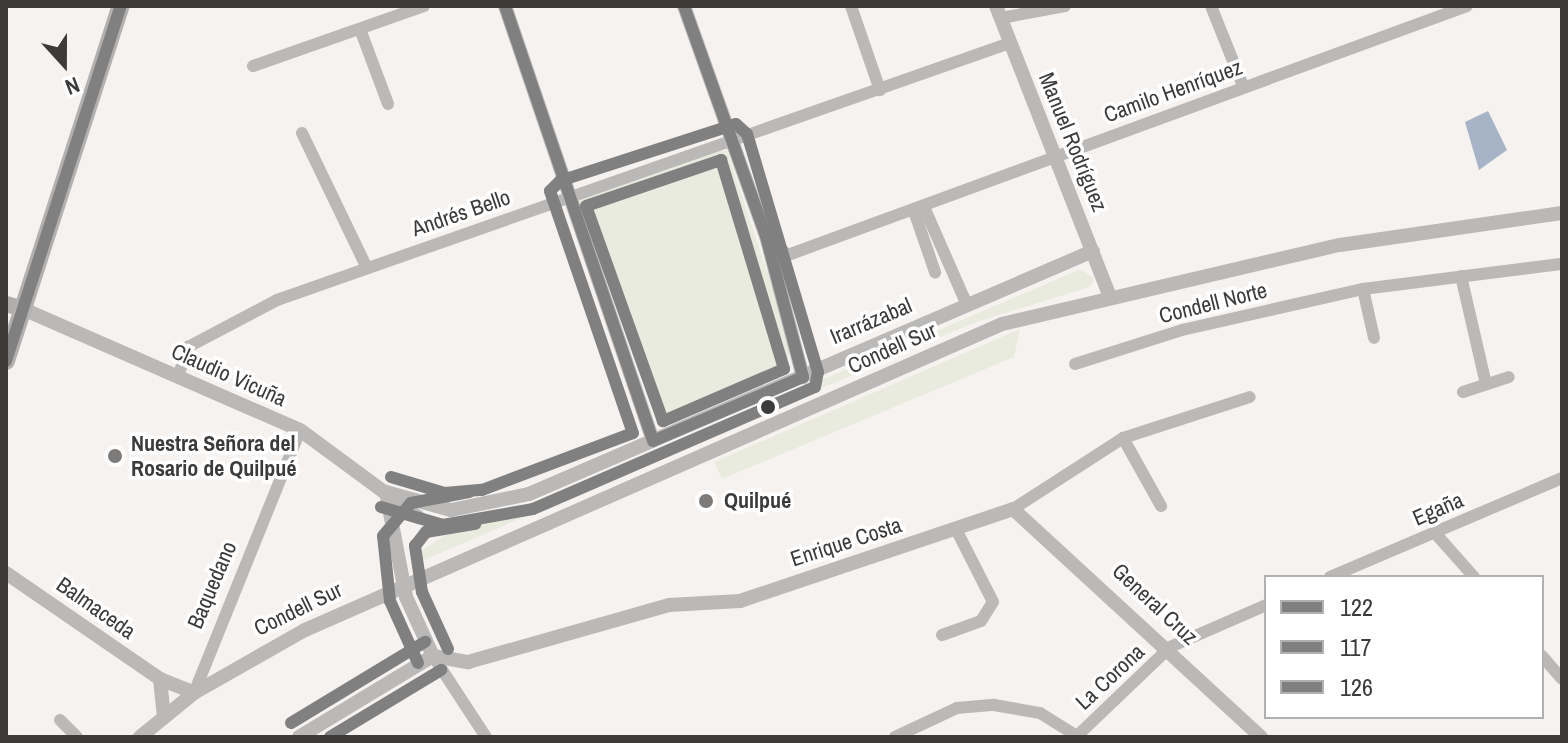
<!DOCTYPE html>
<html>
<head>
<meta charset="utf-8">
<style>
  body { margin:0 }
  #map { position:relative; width:1568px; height:743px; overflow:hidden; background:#f5f2f0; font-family:"Archivo Narrow",sans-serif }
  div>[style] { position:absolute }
  .green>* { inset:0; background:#e9ebde }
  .water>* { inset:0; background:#a7b4c7 }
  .minor>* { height:12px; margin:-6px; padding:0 6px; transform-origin:6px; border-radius:6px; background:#bab9b8 }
  .tertiary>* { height:14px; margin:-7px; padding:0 7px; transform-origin:7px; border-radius:7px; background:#bab9b8 }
  .secondary>* { height:16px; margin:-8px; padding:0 8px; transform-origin:8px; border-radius:8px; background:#afaead }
  .primary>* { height:18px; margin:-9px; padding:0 9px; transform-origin:9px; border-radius:9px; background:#b3b1b0 }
  .bus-1>* { height:12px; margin:-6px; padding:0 6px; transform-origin:6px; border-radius:6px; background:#808080 }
  .bus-2>* { height:12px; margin:-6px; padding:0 6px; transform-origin:6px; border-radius:6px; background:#808080 }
  .bus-3>* { height:12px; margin:-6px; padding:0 6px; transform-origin:6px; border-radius:6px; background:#808080 }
  .dots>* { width:22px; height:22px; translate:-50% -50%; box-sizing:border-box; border:4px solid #fff; border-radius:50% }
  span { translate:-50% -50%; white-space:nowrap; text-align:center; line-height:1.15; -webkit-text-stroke:7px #fff; paint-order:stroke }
  .street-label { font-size:22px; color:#3d3b3a }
  .poi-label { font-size:22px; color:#3d3b3a; font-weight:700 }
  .left { translate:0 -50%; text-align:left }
  .frame { position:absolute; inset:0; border:8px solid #3d3b3a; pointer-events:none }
  .legend { position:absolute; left:1264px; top:575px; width:280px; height:144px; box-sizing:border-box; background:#fff; border:2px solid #b1b1b0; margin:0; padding:10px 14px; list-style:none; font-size:24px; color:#3d3b3a }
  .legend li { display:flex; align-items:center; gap:16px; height:40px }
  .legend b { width:40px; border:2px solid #b1b1b0 }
  .north { position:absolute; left:24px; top:24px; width:80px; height:80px; -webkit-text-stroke:6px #fff; paint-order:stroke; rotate:159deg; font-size:22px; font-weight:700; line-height:32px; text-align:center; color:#3d3b3a }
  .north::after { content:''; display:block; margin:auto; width:28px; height:36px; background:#3d3b3a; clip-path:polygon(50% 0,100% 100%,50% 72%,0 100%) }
</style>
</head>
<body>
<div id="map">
  <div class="green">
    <i style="clip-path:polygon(714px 151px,727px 151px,792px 347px,782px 376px,660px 423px,577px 198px)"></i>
    <i style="clip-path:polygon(1081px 269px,1094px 279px,1090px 287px,976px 322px,783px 405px,807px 386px)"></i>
    <i style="clip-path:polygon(1020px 329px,1014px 357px,722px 479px,714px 462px)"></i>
    <i style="clip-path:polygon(572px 487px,579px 493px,422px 561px,421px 551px,444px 536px)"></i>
  </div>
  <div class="water">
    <i style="clip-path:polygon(1488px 111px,1507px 150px,1479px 170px,1465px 122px)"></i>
  </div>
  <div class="minor">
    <i style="left:851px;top:6px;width:89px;rotate:71deg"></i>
    <i style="left:1211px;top:6px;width:86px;rotate:68.2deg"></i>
    <i style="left:1001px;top:18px;width:65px;rotate:-10.6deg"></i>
    <i style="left:360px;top:29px;width:80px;rotate:69.5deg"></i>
    <i style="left:253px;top:66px;width:181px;rotate:-19.3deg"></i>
    <i style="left:302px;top:133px;width:148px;rotate:64.3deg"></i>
    <i style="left:924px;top:207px;width:107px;rotate:66.3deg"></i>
    <i style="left:914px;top:211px;width:65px;rotate:71deg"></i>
    <i style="left:769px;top:240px;width:24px;rotate:38deg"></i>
    <i style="left:788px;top:255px;width:723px;rotate:-20.14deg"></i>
    <i style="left:1461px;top:276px;width:111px;rotate:77deg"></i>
    <i style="left:1363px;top:289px;width:50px;rotate:77.3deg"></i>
    <i style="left:1075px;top:364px;width:112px;rotate:-17.6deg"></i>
    <i style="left:1182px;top:330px;width:186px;rotate:-12.8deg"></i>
    <i style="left:1363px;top:289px;width:201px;rotate:-7.2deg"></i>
    <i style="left:178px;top:377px;width:32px;rotate:-72deg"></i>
    <i style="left:188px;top:347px;width:101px;rotate:-27.8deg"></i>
    <i style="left:277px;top:300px;width:777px;rotate:-19.32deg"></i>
    <i style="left:1463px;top:392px;width:48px;rotate:-18.1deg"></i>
    <i style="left:1123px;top:438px;width:78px;rotate:60.8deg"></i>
    <i style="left:1013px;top:509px;width:131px;rotate:-32.8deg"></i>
    <i style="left:1123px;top:438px;width:133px;rotate:-17.9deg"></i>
    <i style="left:1435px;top:533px;width:59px;rotate:48.4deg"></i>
    <i style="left:1330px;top:577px;width:252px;rotate:-23.1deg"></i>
    <i style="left:942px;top:635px;width:41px;rotate:-19.7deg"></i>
    <i style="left:981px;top:621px;width:22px;rotate:-58deg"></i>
    <i style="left:993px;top:602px;width:82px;rotate:-116.9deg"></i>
    <i style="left:433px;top:656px;width:97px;rotate:56.8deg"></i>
    <i style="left:1542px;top:656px;width:30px;rotate:49deg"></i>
    <i style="left:194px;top:693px;width:284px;rotate:-68deg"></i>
    <i style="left:60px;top:720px;width:24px;rotate:45deg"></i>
    <i style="left:1077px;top:736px;width:129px;rotate:-43.7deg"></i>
    <i style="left:1170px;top:647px;width:105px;rotate:-23.6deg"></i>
    <i style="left:895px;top:737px;width:68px;rotate:-25.1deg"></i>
    <i style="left:957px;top:708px;width:37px;rotate:-5deg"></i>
    <i style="left:994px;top:705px;width:47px;rotate:9.9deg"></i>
    <i style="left:1040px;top:713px;width:44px;rotate:31.9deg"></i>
  </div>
  <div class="tertiary">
    <i style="left:505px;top:6px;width:459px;rotate:71.2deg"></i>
    <i style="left:684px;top:6px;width:244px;rotate:70.4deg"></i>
    <i style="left:766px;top:236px;width:146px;rotate:75.3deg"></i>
    <i style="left:996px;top:6px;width:310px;rotate:68.6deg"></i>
    <i style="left:23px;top:309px;width:302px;rotate:23.6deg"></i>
    <i style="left:300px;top:430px;width:147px;rotate:36.4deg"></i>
    <i style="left:386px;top:492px;width:67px;rotate:15.5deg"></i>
    <i style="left:451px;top:510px;width:80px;rotate:-11.6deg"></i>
    <i style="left:529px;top:494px;width:614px;rotate:-23.31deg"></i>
    <i style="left:386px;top:492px;width:107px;rotate:79.2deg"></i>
    <i style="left:406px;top:597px;width:65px;rotate:65.4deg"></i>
    <i style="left:6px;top:573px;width:187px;rotate:34.5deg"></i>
    <i style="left:160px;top:679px;width:37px;rotate:22deg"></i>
    <i style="left:433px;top:656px;width:36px;rotate:10deg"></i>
    <i style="left:468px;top:662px;width:209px;rotate:-15.8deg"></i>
    <i style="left:669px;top:605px;width:71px;rotate:-3.2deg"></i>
    <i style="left:740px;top:601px;width:288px;rotate:-18.6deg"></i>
    <i style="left:1013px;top:509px;width:337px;rotate:42.6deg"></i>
    <i style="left:160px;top:679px;width:37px;rotate:84deg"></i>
    <i style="left:140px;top:737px;width:70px;rotate:-39.2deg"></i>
    <i style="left:194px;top:693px;width:128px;rotate:-29.6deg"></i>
    <i style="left:305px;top:630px;width:761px;rotate:-23.7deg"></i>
    <i style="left:1002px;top:324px;width:347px;rotate:-13.2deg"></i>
    <i style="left:1340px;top:245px;width:224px;rotate:-8.2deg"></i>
    <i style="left:299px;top:737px;width:157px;rotate:-31.2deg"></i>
  </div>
  <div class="secondary">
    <i style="left:6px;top:304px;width:18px;rotate:16deg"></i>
  </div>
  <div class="primary">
    <i style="left:6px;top:361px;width:373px;rotate:-72.1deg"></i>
  </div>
  <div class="bus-1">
    <i style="left:505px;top:6px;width:459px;rotate:71.2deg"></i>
    <i style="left:684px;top:6px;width:244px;rotate:70.4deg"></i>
    <i style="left:766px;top:236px;width:146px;rotate:75.3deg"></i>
    <i style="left:6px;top:361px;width:373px;rotate:-72.1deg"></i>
    <i style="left:653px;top:441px;width:163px;rotate:-23.1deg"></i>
  </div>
  <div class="bus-2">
    <i style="left:381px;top:507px;width:65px;rotate:16.2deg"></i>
    <i style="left:443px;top:525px;width:91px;rotate:-10.1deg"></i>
    <i style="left:533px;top:509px;width:307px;rotate:-23.4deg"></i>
    <i style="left:815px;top:387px;width:15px;rotate:-79deg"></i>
    <i style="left:818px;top:372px;width:248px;rotate:-106.6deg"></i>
    <i style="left:747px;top:134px;width:15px;rotate:-138deg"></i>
    <i style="left:736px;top:124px;width:185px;rotate:162.1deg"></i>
    <i style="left:560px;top:181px;width:14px;rotate:135deg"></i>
    <i style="left:550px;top:191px;width:256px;rotate:71.1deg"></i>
    <i style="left:448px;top:649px;width:63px;rotate:-114.5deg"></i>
    <i style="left:422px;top:592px;width:47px;rotate:-98.7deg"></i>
    <i style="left:415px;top:546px;width:18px;rotate:-52deg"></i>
    <i style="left:426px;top:532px;width:50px;rotate:-9.3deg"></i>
    <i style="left:330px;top:737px;width:130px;rotate:-31.1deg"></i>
  </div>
  <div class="bus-3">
    <i style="left:721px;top:160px;width:218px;rotate:73.2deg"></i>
    <i style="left:784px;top:369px;width:132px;rotate:156.7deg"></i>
    <i style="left:663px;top:421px;width:228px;rotate:-109.7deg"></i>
    <i style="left:586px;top:206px;width:143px;rotate:-18.8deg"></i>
    <i style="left:391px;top:477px;width:56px;rotate:16.5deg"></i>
    <i style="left:445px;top:493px;width:37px;rotate:-5deg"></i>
    <i style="left:482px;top:490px;width:161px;rotate:-20.7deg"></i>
    <i style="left:418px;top:663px;width:68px;rotate:-114.3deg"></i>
    <i style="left:390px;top:601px;width:65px;rotate:-96.1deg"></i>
    <i style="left:383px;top:536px;width:43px;rotate:-49.7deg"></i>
    <i style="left:411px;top:503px;width:59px;rotate:-10.7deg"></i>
    <i style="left:291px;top:723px;width:157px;rotate:-31.2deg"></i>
  </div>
  <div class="dots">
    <i style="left:768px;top:407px;background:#3d3b3a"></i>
    <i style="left:115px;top:456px;background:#7d7b7a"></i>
    <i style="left:706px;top:501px;background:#7d7b7a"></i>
  </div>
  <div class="street-label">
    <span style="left:1173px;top:91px;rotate:-20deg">Camilo Henríquez</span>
    <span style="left:1073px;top:142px;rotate:68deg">Manuel Rodríguez</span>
    <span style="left:461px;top:213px;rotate:-19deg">Andrés Bello</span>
    <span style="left:1213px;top:303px;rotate:-14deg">Condell Norte</span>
    <span style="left:871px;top:321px;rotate:-23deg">Irarrázabal</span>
    <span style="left:892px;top:348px;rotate:-24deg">Condell Sur</span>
    <span style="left:229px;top:375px;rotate:24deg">Claudio Vicuña</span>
    <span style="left:1438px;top:509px;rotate:-23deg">Egaña</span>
    <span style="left:846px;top:542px;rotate:-18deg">Enrique Costa</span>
    <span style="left:212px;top:585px;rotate:-67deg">Baquedano</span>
    <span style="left:1155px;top:604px;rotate:43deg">General Cruz</span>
    <span style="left:96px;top:608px;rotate:35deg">Balmaceda</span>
    <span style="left:298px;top:609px;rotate:-26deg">Condell Sur</span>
    <span style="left:1110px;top:677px;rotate:-43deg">La Corona</span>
  </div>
  <div class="poi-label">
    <span class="left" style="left:131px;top:456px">Nuestra Señora del<br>Rosario de Quilpué</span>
    <span class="left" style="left:724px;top:501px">Quilpué</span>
  </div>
  <div class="frame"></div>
  <ul class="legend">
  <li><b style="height:10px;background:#808080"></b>122</li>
  <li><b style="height:10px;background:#808080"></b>117</li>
  <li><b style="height:10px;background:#808080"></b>126</li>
  </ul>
  <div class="north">N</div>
</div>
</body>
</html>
